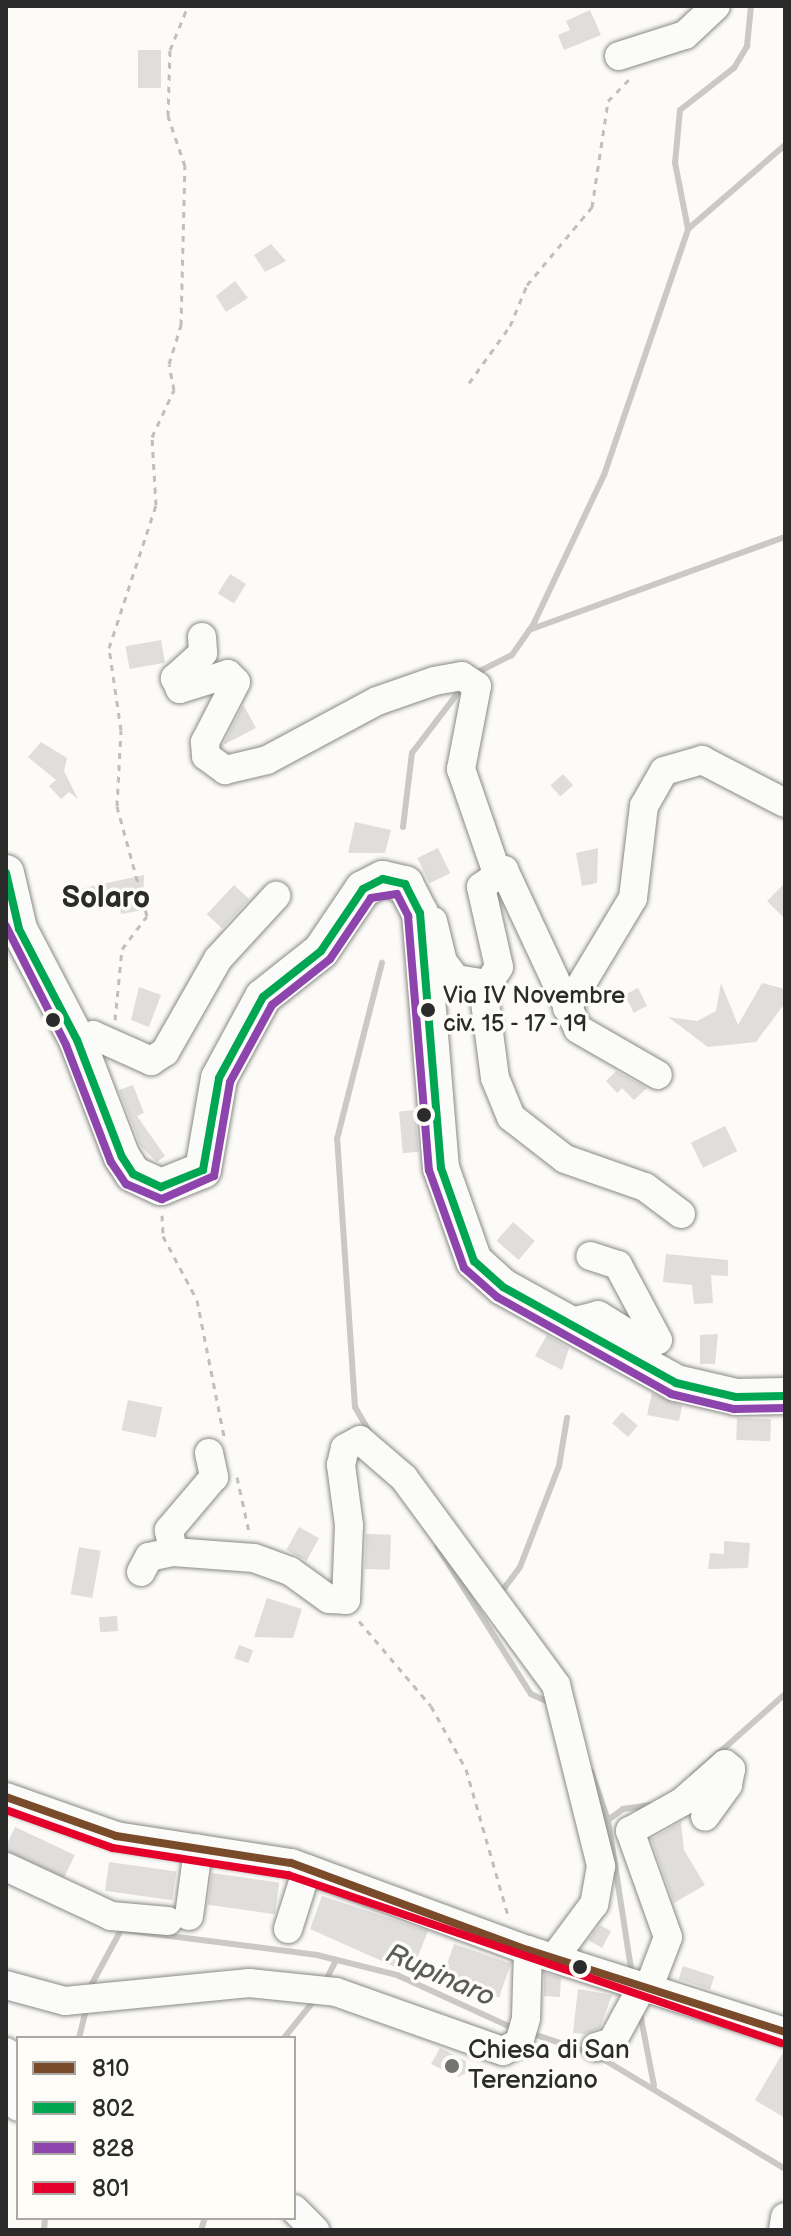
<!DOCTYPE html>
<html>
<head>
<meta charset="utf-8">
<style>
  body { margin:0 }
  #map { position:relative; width:791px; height:2236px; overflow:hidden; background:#fcfbf8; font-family:"Balsamiq Sans",sans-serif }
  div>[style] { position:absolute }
  .stream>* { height:6px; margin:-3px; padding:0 3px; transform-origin:3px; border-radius:3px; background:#cac9c6 }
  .building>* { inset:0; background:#dfdedc; transform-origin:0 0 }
  .path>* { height:3px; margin-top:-1.5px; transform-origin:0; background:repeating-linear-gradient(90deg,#c0bfbc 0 6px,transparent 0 12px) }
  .roads { filter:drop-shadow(0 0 2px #898987) drop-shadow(0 0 2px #898987) }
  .minor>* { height:28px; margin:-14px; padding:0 14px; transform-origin:14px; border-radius:14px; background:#fbfbf9 }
  .major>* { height:36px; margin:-18px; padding:0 18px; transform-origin:18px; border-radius:18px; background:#fbfbf9 }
  .bus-1>* { height:8px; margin:-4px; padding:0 4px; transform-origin:4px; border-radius:4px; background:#7a4b2a }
  .bus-2>* { height:8px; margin:-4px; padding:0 4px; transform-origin:4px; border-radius:4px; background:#00a651 }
  .bus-3>* { height:8px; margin:-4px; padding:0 4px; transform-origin:4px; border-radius:4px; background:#8e44ad }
  .bus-4>* { height:8px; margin:-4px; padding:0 4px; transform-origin:4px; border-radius:4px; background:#e4002b }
  .dots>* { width:22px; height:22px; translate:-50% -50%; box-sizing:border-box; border:4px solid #fdfcf7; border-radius:50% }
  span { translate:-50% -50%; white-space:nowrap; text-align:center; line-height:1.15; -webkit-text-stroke:7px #fdfcf7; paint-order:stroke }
  .bus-label { font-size:24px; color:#2b2b2b }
  .left { translate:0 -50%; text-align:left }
  .poi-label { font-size:26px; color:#2b2b2b }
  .water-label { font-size:28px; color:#5b5b5a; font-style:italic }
  .quarter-label { font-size:30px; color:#2b2b2b; font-weight:700 }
  .frame { position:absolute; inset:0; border:8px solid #2b2b2b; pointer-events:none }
  .legend { position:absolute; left:16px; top:2036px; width:280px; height:184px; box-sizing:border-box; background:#fdfcf7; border:2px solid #a9a8a5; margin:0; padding:10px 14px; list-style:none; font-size:24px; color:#2b2b2b }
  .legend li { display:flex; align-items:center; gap:16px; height:40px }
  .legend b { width:40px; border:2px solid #a9a8a5 }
</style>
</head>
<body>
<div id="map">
  <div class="stream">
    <i style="left:688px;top:229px;width:128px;rotate:-40.9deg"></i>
    <i style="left:529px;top:630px;width:272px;rotate:-20deg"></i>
    <i style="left:474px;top:674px;width:42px;rotate:-26.6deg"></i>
    <i style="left:512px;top:655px;width:39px;rotate:-55deg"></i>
    <i style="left:534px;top:623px;width:164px;rotate:-64.7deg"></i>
    <i style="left:604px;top:475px;width:260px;rotate:-71.1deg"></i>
    <i style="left:688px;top:229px;width:67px;rotate:-101.1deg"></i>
    <i style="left:675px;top:163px;width:53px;rotate:-84.6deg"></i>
    <i style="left:680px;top:110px;width:68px;rotate:-37.9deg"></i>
    <i style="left:734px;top:68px;width:26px;rotate:-59deg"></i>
    <i style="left:747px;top:46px;width:40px;rotate:-84.3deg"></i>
    <i style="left:403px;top:827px;width:75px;rotate:-83.1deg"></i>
    <i style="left:412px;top:753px;width:86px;rotate:-52.6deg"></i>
    <i style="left:370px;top:1433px;width:30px;rotate:-120deg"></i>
    <i style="left:355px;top:1407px;width:269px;rotate:-93.8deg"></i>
    <i style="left:337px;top:1139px;width:182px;rotate:-75.7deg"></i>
    <i style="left:437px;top:1546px;width:175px;rotate:57.6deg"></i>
    <i style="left:531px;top:1694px;width:21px;rotate:25deg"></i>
    <i style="left:499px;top:1595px;width:35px;rotate:-53deg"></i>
    <i style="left:520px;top:1567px;width:108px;rotate:-68.9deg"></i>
    <i style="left:559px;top:1466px;width:49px;rotate:-80.5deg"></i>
    <i style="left:591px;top:1771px;width:52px;rotate:70.9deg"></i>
    <i style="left:608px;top:1820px;width:157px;rotate:81.2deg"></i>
    <i style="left:693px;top:1776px;width:123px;rotate:-41.7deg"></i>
    <i style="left:608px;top:1820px;width:19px;rotate:-36deg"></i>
    <i style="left:623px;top:1809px;width:30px;rotate:-8deg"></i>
    <i style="left:123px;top:1930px;width:196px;rotate:7.3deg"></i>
    <i style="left:317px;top:1955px;width:82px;rotate:14deg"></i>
    <i style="left:397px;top:1975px;width:130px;rotate:24.6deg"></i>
    <i style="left:324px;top:1984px;width:27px;rotate:-63deg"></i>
    <i style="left:88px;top:1991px;width:69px;rotate:-61.6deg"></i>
    <i style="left:640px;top:2013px;width:74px;rotate:79.1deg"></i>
    <i style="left:530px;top:2033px;width:60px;rotate:18.4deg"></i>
    <i style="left:79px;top:2038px;width:33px;rotate:-76deg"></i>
    <i style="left:284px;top:2038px;width:53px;rotate:-51.2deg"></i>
    <i style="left:598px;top:2056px;width:218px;rotate:31.1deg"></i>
    <i style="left:44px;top:2230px;width:12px;rotate:-85deg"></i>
    <i style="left:201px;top:2230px;width:13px;rotate:-72deg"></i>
  </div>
  <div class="building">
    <i style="clip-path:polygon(590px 10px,601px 35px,564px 50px,558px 35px,570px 30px,566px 21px)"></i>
    <i style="left:138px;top:50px;width:23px;height:38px"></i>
    <i style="clip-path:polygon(271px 244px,286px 261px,265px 272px,254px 255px)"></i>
    <i style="clip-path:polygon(235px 281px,248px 298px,226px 312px,216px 296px)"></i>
    <i style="left:230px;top:574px;width:19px;height:23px;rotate:32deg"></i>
    <i style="left:161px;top:640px;width:23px;height:36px;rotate:80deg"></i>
    <i style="clip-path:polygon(244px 706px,256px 728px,223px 745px,242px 707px)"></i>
    <i style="clip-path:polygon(41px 742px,67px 758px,64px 771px,78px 799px,69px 792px,61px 799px,49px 786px,56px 780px,28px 757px)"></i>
    <i style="left:563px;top:774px;width:15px;height:17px;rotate:48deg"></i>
    <i style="clip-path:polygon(355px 822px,391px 830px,385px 853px,348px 853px)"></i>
    <i style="left:438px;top:848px;width:28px;height:23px;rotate:64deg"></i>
    <i style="clip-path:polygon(598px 848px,597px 883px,582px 886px,576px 853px)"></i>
    <i style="clip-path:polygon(144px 875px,143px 910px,121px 914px,117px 893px,84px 905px,79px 889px)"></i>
    <i style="clip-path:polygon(785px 883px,785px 919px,767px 901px)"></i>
    <i style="left:234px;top:885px;width:21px;height:40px;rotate:43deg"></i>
    <i style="clip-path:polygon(721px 983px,738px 1025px,762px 983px,785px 989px,785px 1003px,756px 1042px,708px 1047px,668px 1017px,697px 1021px,716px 1011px)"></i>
    <i style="clip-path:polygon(139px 987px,161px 995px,149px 1027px,131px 1020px)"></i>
    <i style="left:638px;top:988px;width:20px;height:15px;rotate:63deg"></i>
    <i style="clip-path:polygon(616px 1071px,647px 1088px,634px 1100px,622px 1088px,617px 1093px,606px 1081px)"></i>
    <i style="clip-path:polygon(133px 1085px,144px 1113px,137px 1116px,165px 1156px,157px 1162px,141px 1147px,119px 1090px)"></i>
    <i style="left:415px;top:1110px;width:42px;height:16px;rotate:85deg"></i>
    <i style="left:725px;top:1126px;width:28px;height:38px;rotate:64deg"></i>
    <i style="left:513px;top:1222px;width:29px;height:25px;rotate:41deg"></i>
    <i style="clip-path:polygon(666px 1254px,728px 1260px,728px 1276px,711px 1275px,713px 1303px,694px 1304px,692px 1285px,663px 1282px)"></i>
    <i style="clip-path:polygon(718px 1334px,715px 1364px,700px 1364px,700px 1335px)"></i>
    <i style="clip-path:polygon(547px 1335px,569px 1348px,562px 1370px,535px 1356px)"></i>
    <i style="clip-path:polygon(652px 1393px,682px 1406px,679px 1421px,647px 1415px)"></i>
    <i style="left:128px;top:1400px;width:35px;height:31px;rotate:12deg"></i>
    <i style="left:622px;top:1412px;width:21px;height:15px;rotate:41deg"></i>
    <i style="left:737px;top:1418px;width:34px;height:22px;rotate:2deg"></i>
    <i style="left:299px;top:1527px;width:23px;height:26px;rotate:29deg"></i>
    <i style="left:366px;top:1534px;width:25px;height:35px;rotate:2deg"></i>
    <i style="clip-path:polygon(724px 1541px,750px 1543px,748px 1568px,708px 1569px,710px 1553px,724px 1554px)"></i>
    <i style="left:79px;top:1547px;width:22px;height:48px;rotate:10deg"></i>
    <i style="clip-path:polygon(267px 1598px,302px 1609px,293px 1638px,254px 1637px)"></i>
    <i style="left:117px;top:1616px;width:15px;height:18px;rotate:86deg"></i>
    <i style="left:239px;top:1645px;width:15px;height:14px;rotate:20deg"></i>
    <i style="clip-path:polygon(681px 1822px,684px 1850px,705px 1885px,674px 1903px,651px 1839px)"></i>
    <i style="left:15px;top:1827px;width:66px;height:25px;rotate:25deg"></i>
    <i style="left:109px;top:1862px;width:68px;height:29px;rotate:8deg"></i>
    <i style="left:212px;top:1873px;width:68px;height:32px;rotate:8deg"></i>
    <i style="clip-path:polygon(322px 1896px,428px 1931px,411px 1974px,310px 1929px)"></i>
    <i style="clip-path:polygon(600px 1925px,611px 1931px,602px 1948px,588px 1940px)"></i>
    <i style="left:454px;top:1944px;width:60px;height:36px;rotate:19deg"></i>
    <i style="left:683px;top:1966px;width:33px;height:14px;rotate:18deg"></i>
    <i style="clip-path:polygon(544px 1973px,561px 1978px,560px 1997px,544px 1996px)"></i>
    <i style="clip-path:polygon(578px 1989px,612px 1995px,600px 2028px,585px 2034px,573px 2033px)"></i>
    <i style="clip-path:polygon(440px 2048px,466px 2061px,466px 2073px,458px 2077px,431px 2064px)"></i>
    <i style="clip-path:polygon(785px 2049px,785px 2118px,755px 2100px)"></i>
  </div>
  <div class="path">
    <i style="left:469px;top:383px;width:70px;rotate:-54.3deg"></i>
    <i style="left:510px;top:326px;width:44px;rotate:-67.5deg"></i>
    <i style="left:527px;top:285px;width:102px;rotate:-50.2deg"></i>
    <i style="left:592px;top:207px;width:107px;rotate:-81.4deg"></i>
    <i style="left:608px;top:101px;width:30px;rotate:-46deg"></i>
    <i style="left:115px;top:1020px;width:71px;rotate:-84.4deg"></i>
    <i style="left:122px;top:949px;width:41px;rotate:-52.9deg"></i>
    <i style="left:147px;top:916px;width:114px;rotate:-105.3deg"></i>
    <i style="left:117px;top:806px;width:76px;rotate:-87deg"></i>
    <i style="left:121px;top:730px;width:83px;rotate:-98.3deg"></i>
    <i style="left:109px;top:648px;width:151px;rotate:-71.8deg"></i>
    <i style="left:156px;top:505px;width:68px;rotate:-93.4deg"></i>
    <i style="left:152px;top:437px;width:52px;rotate:-64.9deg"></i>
    <i style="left:174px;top:390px;width:26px;rotate:-101deg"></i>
    <i style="left:169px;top:364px;width:41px;rotate:-72.9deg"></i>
    <i style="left:181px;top:325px;width:159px;rotate:-88.6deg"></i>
    <i style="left:185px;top:166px;width:53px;rotate:-108.8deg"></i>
    <i style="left:168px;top:116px;width:66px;rotate:-88.3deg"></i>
    <i style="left:170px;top:50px;width:48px;rotate:-67.8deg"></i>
    <i style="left:162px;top:1215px;width:21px;rotate:87deg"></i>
    <i style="left:163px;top:1236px;width:72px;rotate:62deg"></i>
    <i style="left:197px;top:1300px;width:139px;rotate:78.8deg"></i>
    <i style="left:237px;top:1477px;width:60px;rotate:77.6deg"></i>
    <i style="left:359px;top:1621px;width:111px;rotate:49.7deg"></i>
    <i style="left:431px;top:1706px;width:72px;rotate:60.9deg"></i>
    <i style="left:466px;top:1769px;width:156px;rotate:74deg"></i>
  </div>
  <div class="roads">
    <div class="minor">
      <i style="left:619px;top:56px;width:69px;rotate:-17.7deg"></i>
      <i style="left:685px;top:35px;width:42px;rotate:-43.1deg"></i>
      <i style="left:202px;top:637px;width:16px;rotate:86deg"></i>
      <i style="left:203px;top:653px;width:38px;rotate:138deg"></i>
      <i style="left:175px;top:678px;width:12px;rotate:66deg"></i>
      <i style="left:180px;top:689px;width:50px;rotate:-17.4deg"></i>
      <i style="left:228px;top:674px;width:11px;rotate:45deg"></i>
      <i style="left:236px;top:682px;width:68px;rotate:117.3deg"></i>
      <i style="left:205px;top:742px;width:14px;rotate:86deg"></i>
      <i style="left:206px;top:756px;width:24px;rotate:36deg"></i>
      <i style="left:225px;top:770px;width:43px;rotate:-13.4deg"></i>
      <i style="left:267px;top:760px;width:125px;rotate:-28.2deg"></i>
      <i style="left:377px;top:701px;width:60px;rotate:-19.3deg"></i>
      <i style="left:434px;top:681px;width:28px;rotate:-10deg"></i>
      <i style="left:462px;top:676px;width:18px;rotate:34deg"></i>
      <i style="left:477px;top:686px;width:85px;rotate:100.9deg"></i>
      <i style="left:461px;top:769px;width:107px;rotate:70.9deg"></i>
      <i style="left:433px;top:921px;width:42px;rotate:76.3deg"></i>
      <i style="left:443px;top:962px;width:21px;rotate:53deg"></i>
      <i style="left:456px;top:979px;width:32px;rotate:9deg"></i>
      <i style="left:488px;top:984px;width:20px;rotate:-57deg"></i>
      <i style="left:499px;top:967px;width:82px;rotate:-102.7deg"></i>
      <i style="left:481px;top:887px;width:29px;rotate:-36deg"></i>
      <i style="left:504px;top:870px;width:175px;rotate:65deg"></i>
      <i style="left:578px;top:1029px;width:92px;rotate:29.9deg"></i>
      <i style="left:483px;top:987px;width:92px;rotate:82.5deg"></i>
      <i style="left:495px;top:1078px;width:42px;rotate:67.7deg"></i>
      <i style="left:511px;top:1117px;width:68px;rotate:37.9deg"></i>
      <i style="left:565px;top:1159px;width:85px;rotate:19.3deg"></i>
      <i style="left:645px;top:1187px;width:45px;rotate:36.9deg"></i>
      <i style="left:567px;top:1008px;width:128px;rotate:-59deg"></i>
      <i style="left:633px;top:898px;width:93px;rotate:-83.2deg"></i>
      <i style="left:644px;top:806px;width:40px;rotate:-60.3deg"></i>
      <i style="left:664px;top:771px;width:40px;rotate:-16deg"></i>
      <i style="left:702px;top:760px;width:93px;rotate:27.4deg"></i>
      <i style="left:77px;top:1040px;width:17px;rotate:-17deg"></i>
      <i style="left:93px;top:1035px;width:64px;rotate:24.1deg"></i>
      <i style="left:151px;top:1061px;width:17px;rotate:-33deg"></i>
      <i style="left:165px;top:1052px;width:107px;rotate:-60.3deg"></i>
      <i style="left:218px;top:959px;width:86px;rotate:-47.4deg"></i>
      <i style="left:567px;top:1323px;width:32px;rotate:-14deg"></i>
      <i style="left:598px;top:1315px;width:53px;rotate:31.9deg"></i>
      <i style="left:643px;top:1343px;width:15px;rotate:-11deg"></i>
      <i style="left:658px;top:1340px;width:85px;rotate:-118.1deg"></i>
      <i style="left:618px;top:1265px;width:29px;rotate:-162deg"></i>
      <i style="left:209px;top:1453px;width:25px;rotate:78deg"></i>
      <i style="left:214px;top:1477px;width:70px;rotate:130.3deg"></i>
      <i style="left:169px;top:1530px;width:22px;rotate:80deg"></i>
      <i style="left:173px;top:1552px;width:81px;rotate:4.2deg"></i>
      <i style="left:254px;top:1558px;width:38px;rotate:20deg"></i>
      <i style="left:290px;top:1571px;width:48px;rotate:35.7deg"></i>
      <i style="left:329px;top:1599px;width:17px;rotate:3deg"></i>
      <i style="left:346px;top:1600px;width:75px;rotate:-87.7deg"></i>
      <i style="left:349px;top:1525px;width:61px;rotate:-97.6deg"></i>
      <i style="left:341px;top:1465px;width:17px;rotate:-77deg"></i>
      <i style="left:345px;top:1448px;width:17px;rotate:-28deg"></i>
      <i style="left:360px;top:1440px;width:58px;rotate:40.8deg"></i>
      <i style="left:404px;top:1478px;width:257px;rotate:53.7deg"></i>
      <i style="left:556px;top:1685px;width:187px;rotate:76deg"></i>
      <i style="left:601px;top:1866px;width:39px;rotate:100deg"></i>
      <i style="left:594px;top:1904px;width:67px;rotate:126.5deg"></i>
      <i style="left:141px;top:1572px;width:17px;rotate:-62deg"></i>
      <i style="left:149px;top:1557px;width:25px;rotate:-12deg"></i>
      <i style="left:6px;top:1797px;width:117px;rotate:19.5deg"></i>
      <i style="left:116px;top:1836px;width:177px;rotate:8.8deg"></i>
      <i style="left:291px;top:1863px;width:252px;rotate:20.2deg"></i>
      <i style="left:528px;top:1950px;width:270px;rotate:17.7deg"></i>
      <i style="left:6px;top:1867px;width:116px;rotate:25deg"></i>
      <i style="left:111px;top:1916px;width:57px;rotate:5deg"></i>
      <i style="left:189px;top:1916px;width:68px;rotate:-82.3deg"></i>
      <i style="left:288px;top:1929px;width:63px;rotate:-72.4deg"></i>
      <i style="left:6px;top:1985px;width:61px;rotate:15.2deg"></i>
      <i style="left:65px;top:2001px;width:185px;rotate:-5.6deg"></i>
      <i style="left:249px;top:1983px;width:87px;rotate:5.9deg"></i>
      <i style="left:336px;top:1992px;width:177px;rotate:19.5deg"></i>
      <i style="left:503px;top:2051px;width:18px;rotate:-27deg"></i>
      <i style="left:519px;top:2043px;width:26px;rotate:-74deg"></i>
      <i style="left:526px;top:2018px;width:68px;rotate:-88.3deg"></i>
      <i style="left:649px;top:1987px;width:53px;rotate:-69.2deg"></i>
      <i style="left:668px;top:1937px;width:113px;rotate:-109.7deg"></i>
      <i style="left:630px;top:1831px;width:60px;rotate:-29.1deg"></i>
      <i style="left:682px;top:1802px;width:57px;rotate:-41.5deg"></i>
      <i style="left:725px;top:1764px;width:8px;rotate:40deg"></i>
      <i style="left:731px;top:1769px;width:16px;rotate:101deg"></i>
      <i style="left:728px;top:1785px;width:39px;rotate:126deg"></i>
      <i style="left:596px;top:2047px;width:17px;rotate:-17deg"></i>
      <i style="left:612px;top:2042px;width:65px;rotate:-61.5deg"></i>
      <i style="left:6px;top:2052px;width:56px;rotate:77.7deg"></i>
      <i style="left:294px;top:2209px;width:30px;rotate:45deg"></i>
      <i style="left:783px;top:2230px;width:13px;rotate:-81deg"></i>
    </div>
    <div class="major">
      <i style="left:6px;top:873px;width:57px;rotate:76.9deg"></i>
      <i style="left:19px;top:929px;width:125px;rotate:62.4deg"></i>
      <i style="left:77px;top:1040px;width:125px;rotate:69deg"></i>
      <i style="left:122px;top:1157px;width:20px;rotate:57deg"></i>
      <i style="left:133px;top:1174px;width:31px;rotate:25deg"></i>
      <i style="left:161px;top:1187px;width:45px;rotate:-22deg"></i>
      <i style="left:203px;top:1170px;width:93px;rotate:-80.1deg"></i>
      <i style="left:219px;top:1078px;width:92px;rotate:-61.5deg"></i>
      <i style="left:263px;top:997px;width:74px;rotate:-38.4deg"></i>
      <i style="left:321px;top:951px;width:75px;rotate:-55.9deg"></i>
      <i style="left:363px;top:889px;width:22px;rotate:-27deg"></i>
      <i style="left:383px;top:879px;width:23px;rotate:13deg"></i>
      <i style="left:405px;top:884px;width:33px;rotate:63deg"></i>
      <i style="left:420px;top:913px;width:256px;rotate:85.3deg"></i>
      <i style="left:441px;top:1168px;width:99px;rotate:70.5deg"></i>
      <i style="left:474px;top:1261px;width:39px;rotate:42deg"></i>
      <i style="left:503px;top:1287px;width:198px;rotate:29deg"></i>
      <i style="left:676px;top:1383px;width:62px;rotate:13.1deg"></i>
      <i style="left:736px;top:1397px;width:49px;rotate:-1.2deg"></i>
    </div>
  </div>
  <div class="bus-1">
    <i style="left:6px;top:1797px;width:117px;rotate:19.5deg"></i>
    <i style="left:116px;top:1836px;width:177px;rotate:8.8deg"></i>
    <i style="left:291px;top:1863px;width:252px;rotate:20.2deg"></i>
    <i style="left:528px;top:1950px;width:270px;rotate:17.7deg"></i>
  </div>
  <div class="bus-2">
    <i style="left:6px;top:873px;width:57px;rotate:76.9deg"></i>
    <i style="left:19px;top:929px;width:125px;rotate:62.4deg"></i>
    <i style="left:77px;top:1040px;width:125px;rotate:69deg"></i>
    <i style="left:122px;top:1157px;width:20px;rotate:57deg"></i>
    <i style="left:133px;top:1174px;width:31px;rotate:25deg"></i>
    <i style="left:161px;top:1187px;width:45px;rotate:-22deg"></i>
    <i style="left:203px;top:1170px;width:93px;rotate:-80.1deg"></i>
    <i style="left:219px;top:1078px;width:92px;rotate:-61.5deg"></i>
    <i style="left:263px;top:997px;width:74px;rotate:-38.4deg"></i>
    <i style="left:321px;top:951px;width:75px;rotate:-55.9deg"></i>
    <i style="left:363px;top:889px;width:22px;rotate:-27deg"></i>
    <i style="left:383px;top:879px;width:23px;rotate:13deg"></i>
    <i style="left:405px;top:884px;width:33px;rotate:63deg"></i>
    <i style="left:420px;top:913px;width:256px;rotate:85.3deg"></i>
    <i style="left:441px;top:1168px;width:99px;rotate:70.5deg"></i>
    <i style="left:474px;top:1261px;width:39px;rotate:42deg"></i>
    <i style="left:503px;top:1287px;width:198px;rotate:29deg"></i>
    <i style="left:676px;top:1383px;width:62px;rotate:13.1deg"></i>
    <i style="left:736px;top:1397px;width:49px;rotate:-1.2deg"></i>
  </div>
  <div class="bus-3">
    <i style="left:6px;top:926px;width:133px;rotate:63.2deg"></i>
    <i style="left:66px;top:1045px;width:125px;rotate:69deg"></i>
    <i style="left:111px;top:1162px;width:27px;rotate:56deg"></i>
    <i style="left:126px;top:1184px;width:39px;rotate:23deg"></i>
    <i style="left:162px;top:1199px;width:57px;rotate:-23.9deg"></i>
    <i style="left:214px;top:1176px;width:95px;rotate:-80.3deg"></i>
    <i style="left:230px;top:1082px;width:88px;rotate:-61.4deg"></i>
    <i style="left:272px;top:1005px;width:74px;rotate:-38.4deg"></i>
    <i style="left:330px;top:959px;width:73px;rotate:-56.1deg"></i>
    <i style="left:371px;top:898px;width:26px;rotate:-9deg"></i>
    <i style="left:397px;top:894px;width:25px;rotate:63deg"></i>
    <i style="left:408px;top:916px;width:255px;rotate:85.3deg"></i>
    <i style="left:429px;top:1170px;width:104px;rotate:70.3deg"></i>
    <i style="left:464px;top:1268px;width:44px;rotate:41.3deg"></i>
    <i style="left:497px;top:1297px;width:199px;rotate:29.1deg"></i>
    <i style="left:671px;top:1394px;width:65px;rotate:13.4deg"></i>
    <i style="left:734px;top:1409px;width:51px;rotate:-1.1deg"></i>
  </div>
  <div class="bus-4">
    <i style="left:6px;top:1810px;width:114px;rotate:19.6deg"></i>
    <i style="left:113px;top:1848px;width:177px;rotate:8.8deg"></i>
    <i style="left:288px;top:1875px;width:521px;rotate:18.82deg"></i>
  </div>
  <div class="dots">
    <i style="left:428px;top:1010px;background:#2b2b2b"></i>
    <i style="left:53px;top:1020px;background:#2b2b2b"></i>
    <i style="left:424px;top:1115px;background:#2b2b2b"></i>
    <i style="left:580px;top:1967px;background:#2b2b2b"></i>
    <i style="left:452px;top:2066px;background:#747473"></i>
  </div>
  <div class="bus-label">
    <span class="left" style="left:443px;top:1010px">Via IV Novembre<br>civ. 15 - 17 - 19</span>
  </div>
  <div class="poi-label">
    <span class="left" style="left:468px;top:2066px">Chiesa di San<br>Terenziano</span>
  </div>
  <div class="water-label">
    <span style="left:440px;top:1976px;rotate:24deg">Rupinaro</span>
  </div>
  <div class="quarter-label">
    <span style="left:106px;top:898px">Solaro</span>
  </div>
  <div class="frame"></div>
  <ul class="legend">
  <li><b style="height:10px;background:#7a4b2a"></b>810</li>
  <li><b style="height:10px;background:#00a651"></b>802</li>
  <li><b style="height:10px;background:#8e44ad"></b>828</li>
  <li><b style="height:10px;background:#e4002b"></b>801</li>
  </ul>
</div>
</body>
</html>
